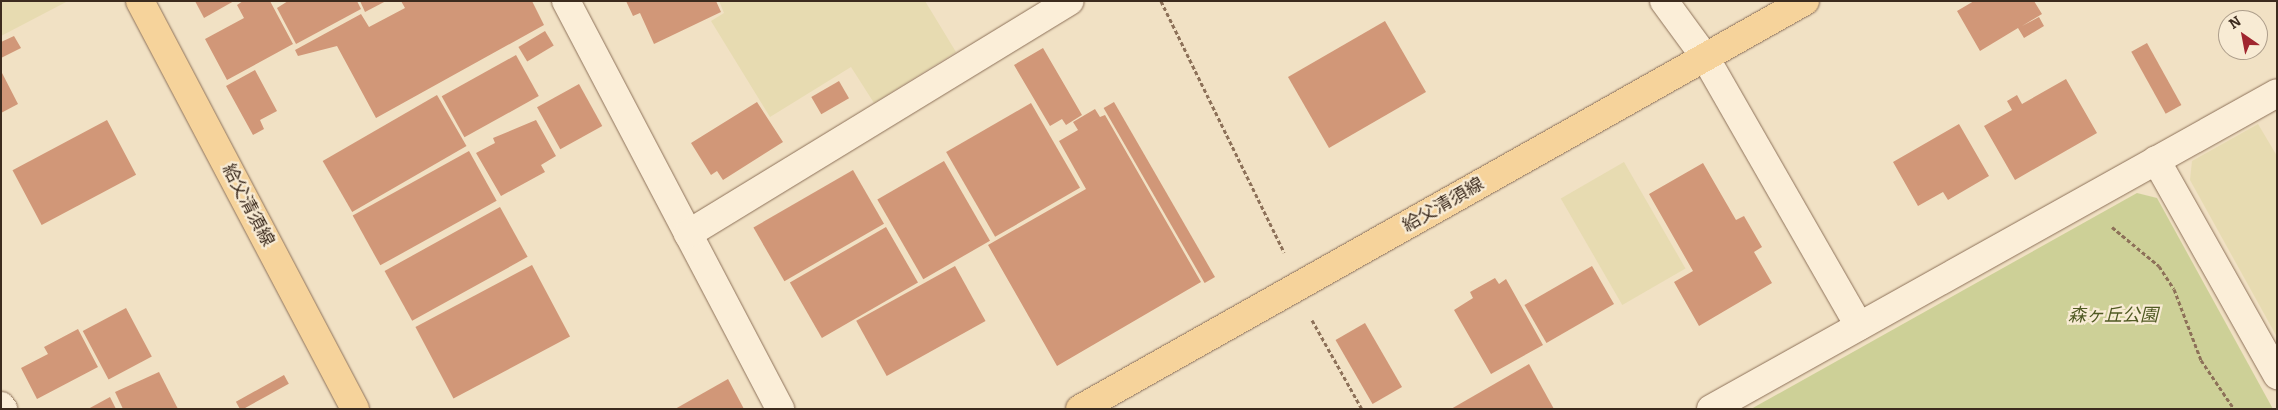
<!DOCTYPE html>
<html>
<head>
<meta charset="utf-8">
<style>
  body { margin:0 }
  #map { position:relative; width:2278px; height:410px; overflow:hidden; background:#f1e1c4; font-family:Bitter,"Noto Sans JP",serif }
  div>[style] { position:absolute }
  .farmland>* { inset:0; background:#e7dbb1; transform-origin:0 0 }
  .green>* { inset:0; background:#cdd097 }
  .building>* { inset:0; background:#d19778; transform-origin:0 0 }
  .path>* { height:3px; margin-top:-1.5px; transform-origin:0; background:repeating-linear-gradient(90deg,#8d7159 0 4px,transparent 0 6.5px) }
  .roads { filter:drop-shadow(0 0 1px #8d7159) drop-shadow(0 0 1px #8d7159) }
  .minor>* { height:28px; margin:-14px; padding:0 14px; transform-origin:14px; border-radius:14px; background:#fbeed8 }
  .major>* { height:28px; margin:-14px; padding:0 14px; transform-origin:14px; border-radius:14px; background:#f6d39b }
  span { translate:-50% -50%; white-space:nowrap; text-align:center; line-height:1.15; -webkit-text-stroke:4.5px #f8ebd4; paint-order:stroke }
  .street-label { font-size:18px; color:#3c2b1e }
  .park-label { font-size:18px; color:#505a23; font-style:italic }
  .frame { position:absolute; inset:0; border:2px solid #3c2b1e; pointer-events:none }
  .north { position:absolute; left:2218px; top:10px; width:50px; height:50px; box-sizing:border-box; background:#f8ebd4; border:1px solid #ad9e8b; border-radius:50%; rotate:327deg; font-size:14px; font-weight:700; line-height:20px; text-align:center; color:#3c2b1e }
  .north::after { content:''; display:block; margin:auto; width:18px; height:22px; background:#a0262f; clip-path:polygon(50% 0,100% 100%,50% 72%,0 100%) }
</style>
</head>
<body>
<div id="map">
  <div class="farmland">
    <i style="clip-path:polygon(1px 1px,68px 1px,1px 36px)"></i>
    <i style="clip-path:polygon(719px 1px,925px 1px,956px 52px,874px 103px,851px 67px,770px 117px,711px 21px,724px 13px)"></i>
    <i style="clip-path:polygon(2258px 124px,2277px 156px,2277px 337px,2190px 180px,2192px 161px)"></i>
    <i style="left:1624px;top:162px;width:123px;height:73px;rotate:60deg"></i>
  </div>
  <div class="green">
    <i style="clip-path:polygon(2137px 193px,2157px 198px,2273px 409px,1751px 409px)"></i>
  </div>
  <div class="building">
    <i style="clip-path:polygon(195px 1px,234px 1px,204px 18px)"></i>
    <i style="clip-path:polygon(243px 1px,270px 1px,293px 44px,227px 80px,205px 39px,244px 18px,237px 5px)"></i>
    <i style="clip-path:polygon(288px 1px,357px 1px,361px 9px,296px 44px,277px 8px)"></i>
    <i style="clip-path:polygon(360px 1px,386px 1px,365px 12px)"></i>
    <i style="clip-path:polygon(401px 1px,532px 1px,544px 25px,376px 118px,337px 46px,298px 56px,295px 50px,361px 14px,369px 27px,405px 8px)"></i>
    <i style="clip-path:polygon(626px 1px,716px 1px,721px 12px,654px 44px,640px 13px,633px 16px)"></i>
    <i style="clip-path:polygon(1974px 1px,2034px 1px,2042px 14px,2022px 26px,2039px 17px,2044px 26px,2024px 38px,2018px 28px,1980px 51px,1957px 11px)"></i>
    <i style="left:1385px;top:21px;width:82px;height:112px;rotate:60deg"></i>
    <i style="left:545px;top:31px;width:17px;height:31px;rotate:59deg"></i>
    <i style="clip-path:polygon(14px 36px,21px 48px,1px 58px,1px 42px)"></i>
    <i style="left:2147px;top:43px;width:71px;height:18px;rotate:61deg"></i>
    <i style="clip-path:polygon(1043px 48px,1082px 115px,1066px 125px,1062px 119px,1050px 126px,1014px 65px)"></i>
    <i style="left:516px;top:55px;width:47px;height:85px;rotate:61deg"></i>
    <i style="clip-path:polygon(255px 70px,277px 111px,260px 120px,264px 129px,253px 135px,226px 86px)"></i>
    <i style="clip-path:polygon(1px 71px,18px 104px,1px 113px)"></i>
    <i style="clip-path:polygon(2066px 79px,2097px 133px,2015px 180px,1984px 126px,2012px 110px,2007px 101px,2017px 95px,2022px 104px)"></i>
    <i style="left:839px;top:81px;width:20px;height:32px;rotate:60deg"></i>
    <i style="left:579px;top:84px;width:48px;height:48px;rotate:61deg"></i>
    <i style="left:437px;top:95px;width:59px;height:132px;rotate:60deg"></i>
    <i style="clip-path:polygon(757px 102px,783px 142px,723px 180px,717px 171px,711px 175px,691px 143px)"></i>
    <i style="left:1114px;top:102px;width:202px;height:12px;rotate:60deg"></i>
    <i style="left:1031px;top:103px;width:98px;height:98px;rotate:60deg"></i>
    <i style="clip-path:polygon(1095px 109px,1100px 117px,1105px 115px,1201px 282px,1057px 366px,988px 245px,1086px 189px,1059px 141px,1078px 130px,1073px 122px)"></i>
    <i style="left:107px;top:120px;width:62px;height:107px;rotate:62deg"></i>
    <i style="clip-path:polygon(536px 120px,556px 156px,541px 165px,545px 172px,501px 196px,476px 153px,495px 143px,493px 138px)"></i>
    <i style="clip-path:polygon(1959px 124px,1989px 176px,1948px 200px,1943px 192px,1918px 206px,1893px 162px)"></i>
    <i style="left:469px;top:151px;width:57px;height:133px;rotate:61deg"></i>
    <i style="left:944px;top:161px;width:92px;height:77px;rotate:60deg"></i>
    <i style="clip-path:polygon(1703px 163px,1736px 220px,1744px 216px,1762px 247px,1754px 252px,1772px 283px,1699px 326px,1674px 282px,1693px 271px,1649px 194px)"></i>
    <i style="left:853px;top:170px;width:62px;height:115px;rotate:60deg"></i>
    <i style="left:500px;top:207px;width:57px;height:132px;rotate:61deg"></i>
    <i style="left:886px;top:227px;width:64px;height:111px;rotate:60deg"></i>
    <i style="left:532px;top:265px;width:81px;height:132px;rotate:62deg"></i>
    <i style="left:955px;top:266px;width:63px;height:113px;rotate:61deg"></i>
    <i style="left:1592px;top:266px;width:44px;height:78px;rotate:60deg"></i>
    <i style="clip-path:polygon(1495px 278px,1499px 284px,1506px 279px,1543px 345px,1491px 374px,1454px 310px,1473px 298px,1470px 292px)"></i>
    <i style="left:126px;top:308px;width:55px;height:49px;rotate:62deg"></i>
    <i style="left:1365px;top:323px;width:74px;height:34px;rotate:60deg"></i>
    <i style="clip-path:polygon(78px 329px,98px 367px,37px 399px,21px 368px,48px 354px,44px 347px)"></i>
    <i style="clip-path:polygon(1529px 364px,1554px 409px,1451px 409px)"></i>
    <i style="clip-path:polygon(159px 372px,178px 409px,123px 409px,115px 392px)"></i>
    <i style="left:284px;top:375px;width:10px;height:55px;rotate:61deg"></i>
    <i style="clip-path:polygon(728px 379px,744px 409px,675px 409px)"></i>
    <i style="clip-path:polygon(110px 397px,116px 409px,88px 409px)"></i>
  </div>
  <div class="path">
    <i style="left:1161px;top:1px;width:280px;rotate:63.9deg"></i>
    <i style="left:2112px;top:227px;width:61px;rotate:39.7deg"></i>
    <i style="left:2159px;top:266px;width:27px;rotate:57deg"></i>
    <i style="left:2174px;top:289px;width:76px;rotate:69.2deg"></i>
    <i style="left:2201px;top:360px;width:59px;rotate:56deg"></i>
    <i style="left:1312px;top:320px;width:102px;rotate:60.7deg"></i>
  </div>
  <div class="roads">
    <div class="minor">
      <i style="left:566px;top:1px;width:461px;rotate:62.3deg"></i>
      <i style="left:1664px;top:1px;width:69px;rotate:53.8deg"></i>
      <i style="left:1705px;top:57px;width:310px;rotate:60.2deg"></i>
      <i style="left:2156px;top:160px;width:247px;rotate:60.6deg"></i>
      <i style="left:688px;top:234px;width:447px;rotate:-31.4deg"></i>
      <i style="left:1px;top:406px;width:4px;rotate:56deg"></i>
      <i style="left:1711px;top:409px;width:648px;rotate:-29.17deg"></i>
    </div>
    <div class="major">
      <i style="left:140px;top:1px;width:461px;rotate:62.2deg"></i>
      <i style="left:1080px;top:409px;width:832px;rotate:-29.37deg"></i>
    </div>
  </div>
  <div class="street-label">
    <span style="left:248px;top:205px;rotate:62deg">給父清須線</span>
    <span style="left:1443px;top:205px;rotate:-30deg">給父清須線</span>
  </div>
  <div class="park-label">
    <span style="left:2113px;top:315px">森ヶ丘公園</span>
  </div>
  <div class="frame"></div>
  <div class="north">N</div>
</div>
</body>
</html>
